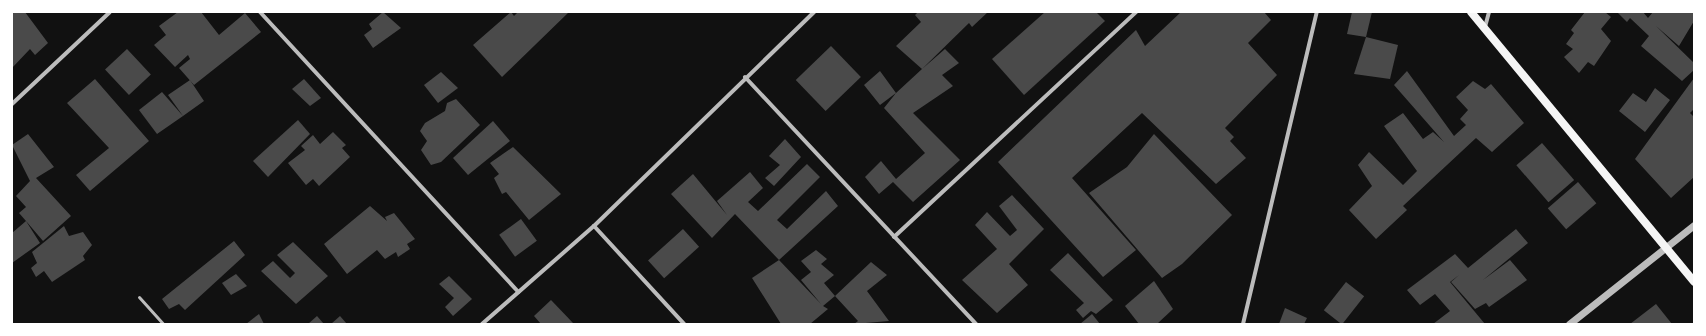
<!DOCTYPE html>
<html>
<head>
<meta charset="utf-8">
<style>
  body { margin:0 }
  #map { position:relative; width:1706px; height:336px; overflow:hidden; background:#111; font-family:"Space Grotesk",sans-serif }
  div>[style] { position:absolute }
  .building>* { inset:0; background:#4a4a4a; transform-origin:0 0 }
  .service>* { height:3px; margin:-1.5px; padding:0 1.5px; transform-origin:1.5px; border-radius:1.5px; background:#bcbcbc }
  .minor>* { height:4px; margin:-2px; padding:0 2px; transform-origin:2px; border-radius:2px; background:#bcbcbc }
  .tertiary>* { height:7px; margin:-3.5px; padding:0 3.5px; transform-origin:3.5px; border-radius:3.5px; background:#bcbcbc }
  .secondary>* { height:8px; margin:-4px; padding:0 4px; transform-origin:4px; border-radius:4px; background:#f5f5f5 }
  span { translate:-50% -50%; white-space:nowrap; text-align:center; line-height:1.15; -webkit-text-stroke:4px #fff; paint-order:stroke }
  .frame { position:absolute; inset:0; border:13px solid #fff; pointer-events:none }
</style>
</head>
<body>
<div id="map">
  <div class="building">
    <i style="clip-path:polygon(12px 12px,25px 12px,48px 43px,35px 55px,30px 49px,12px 68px)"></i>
    <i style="clip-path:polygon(178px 12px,201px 12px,219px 35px,245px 13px,261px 32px,194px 85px,179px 68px,190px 59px,188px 55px,175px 67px,154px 45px,166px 35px,159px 26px)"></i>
    <i style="clip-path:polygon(383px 12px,401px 28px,373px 48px,364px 35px,372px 29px,369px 24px)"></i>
    <i style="clip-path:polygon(511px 12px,514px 16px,518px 12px,569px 12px,502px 77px,473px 45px)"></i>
    <i style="clip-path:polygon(918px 12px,988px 12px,972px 27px,969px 23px,922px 69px,945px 49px,959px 63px,942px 75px,953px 86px,913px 113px,960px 160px,913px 202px,893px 182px,879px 194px,865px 177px,881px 161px,896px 179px,925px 153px,884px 108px,896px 93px,880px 105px,864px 85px,880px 71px,896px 93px,922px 69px,896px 46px,921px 22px,915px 15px)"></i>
    <i style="clip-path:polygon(1045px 12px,1096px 12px,1105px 21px,1024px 95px,992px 59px)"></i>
    <i style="clip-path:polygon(1181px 12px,1264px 12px,1271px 20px,1248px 43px,1277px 75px,1225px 128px,1234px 137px,1230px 141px,1246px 158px,1216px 184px,1142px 113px,1072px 178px,1136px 250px,1103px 277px,998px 162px,1136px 30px,1145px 46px)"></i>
    <i style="clip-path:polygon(1352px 12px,1372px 12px,1366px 37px,1347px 34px)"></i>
    <i style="clip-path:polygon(1585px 12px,1605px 12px,1611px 17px,1601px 29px,1611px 41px,1594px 66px,1588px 62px,1579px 73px,1564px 57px,1573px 49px,1566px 44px,1574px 33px,1571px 30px)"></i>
    <i style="clip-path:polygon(1617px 12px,1643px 12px,1648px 18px,1653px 12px,1694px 12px,1694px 21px,1679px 46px,1656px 26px,1694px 63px,1694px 70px,1682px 81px,1641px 46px,1649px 36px,1630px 18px,1627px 22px)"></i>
    <i style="clip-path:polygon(1366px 37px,1398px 45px,1390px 79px,1354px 74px)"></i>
    <i style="left:831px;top:46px;width:43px;height:49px;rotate:46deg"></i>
    <i style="left:127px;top:49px;width:35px;height:30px;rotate:47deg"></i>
    <i style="clip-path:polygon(1407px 71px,1454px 136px,1466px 125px,1460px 119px,1468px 110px,1456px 97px,1473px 81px,1485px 89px,1491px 84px,1524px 123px,1492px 152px,1476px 138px,1403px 206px,1407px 210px,1376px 239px,1349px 210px,1372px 186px,1358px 165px,1369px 152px,1403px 185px,1417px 171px,1384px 126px,1403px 113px,1423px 139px,1433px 132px,1444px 142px,1394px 85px)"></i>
    <i style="clip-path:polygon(441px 72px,458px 88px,438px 103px,424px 85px)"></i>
    <i style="clip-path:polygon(1694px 78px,1694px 109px,1690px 113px,1694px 117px,1694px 177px,1671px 198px,1635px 159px)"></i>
    <i style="clip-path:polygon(95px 79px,149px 141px,90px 191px,76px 175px,109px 148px,67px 103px)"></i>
    <i style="clip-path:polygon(304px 79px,321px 98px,310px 106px,292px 89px)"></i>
    <i style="clip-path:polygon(190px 80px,204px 101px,183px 116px,157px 134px,139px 110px,162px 92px,183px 116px,168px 95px)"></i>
    <i style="clip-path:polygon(1655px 88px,1670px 100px,1645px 132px,1619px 111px,1633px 93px,1646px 102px)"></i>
    <i style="clip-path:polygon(456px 99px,480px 125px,441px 162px,431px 165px,421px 150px,427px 141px,420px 131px,425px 123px,445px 111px,447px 103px)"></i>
    <i style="clip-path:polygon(298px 120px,310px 134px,268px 177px,253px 161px)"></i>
    <i style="clip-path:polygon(493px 121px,510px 141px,468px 175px,453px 158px)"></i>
    <i style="clip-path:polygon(333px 132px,346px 145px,342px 148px,350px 157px,319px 186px,313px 179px,306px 185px,288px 163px,305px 150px,301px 146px,313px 135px,320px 144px)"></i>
    <i style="clip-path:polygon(28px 134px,54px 167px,36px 178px,71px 216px,43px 241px,26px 221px,40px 243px,12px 263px,12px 233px,26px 221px,19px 213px,26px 207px,16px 196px,30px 181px,12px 145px)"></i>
    <i style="clip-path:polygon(1154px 134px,1232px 215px,1182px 264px,1162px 278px,1089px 193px,1127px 167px)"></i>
    <i style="clip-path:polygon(785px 139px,801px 157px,774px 186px,765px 178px,780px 165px,769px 156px)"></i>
    <i style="left:1542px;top:143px;width:49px;height:34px;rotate:49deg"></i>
    <i style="clip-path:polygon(513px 147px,561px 194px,529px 220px,506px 192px,502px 194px,494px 178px,499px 174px,490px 163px)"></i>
    <i style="clip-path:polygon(807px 164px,820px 177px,777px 220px,787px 229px,826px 191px,838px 206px,779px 260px,735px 214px,712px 238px,671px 194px,693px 174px,727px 215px,717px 201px,750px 172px,763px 188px,748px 202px,758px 211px)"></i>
    <i style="left:1578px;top:182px;width:28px;height:40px;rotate:49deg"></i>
    <i style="clip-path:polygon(1012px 195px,1044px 229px,1009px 264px,1028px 285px,997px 313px,962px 280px,997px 249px,975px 225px,987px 212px,1010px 236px,1017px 230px,999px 206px)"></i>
    <i style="clip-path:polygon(370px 206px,387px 221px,385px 217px,394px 213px,415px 239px,407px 244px,410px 249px,398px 257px,396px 252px,385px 259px,377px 250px,347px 274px,324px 244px)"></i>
    <i style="left:521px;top:219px;width:27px;height:27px;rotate:54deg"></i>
    <i style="clip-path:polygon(64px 226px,69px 236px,83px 232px,92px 245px,83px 256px,85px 260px,52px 282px,44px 271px,36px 277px,31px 268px,37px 263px,32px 252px)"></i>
    <i style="left:683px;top:229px;width:24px;height:47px;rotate:48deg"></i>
    <i style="clip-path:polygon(1516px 229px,1528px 243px,1483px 280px,1510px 260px,1527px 280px,1489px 307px,1486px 303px,1475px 309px,1451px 282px,1459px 275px,1450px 282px,1485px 324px,1433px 324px,1450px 311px,1435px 294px,1420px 305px,1407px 290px,1455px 254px,1468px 268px)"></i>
    <i style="clip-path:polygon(234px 241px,245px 255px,185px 310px,179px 304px,169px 309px,162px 299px)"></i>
    <i style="clip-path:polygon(293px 242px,328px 276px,296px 304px,261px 271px,273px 261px,290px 278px,295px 273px,277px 255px)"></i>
    <i style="clip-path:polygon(816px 250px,827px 259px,821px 264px,834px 275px,824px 283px,835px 296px,823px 306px,828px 309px,810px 324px,781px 324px,752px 278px,779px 260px,821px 304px,801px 280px,811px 272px,801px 261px)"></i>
    <i style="clip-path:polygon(1068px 253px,1113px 300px,1096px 314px,1091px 311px,1083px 318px,1076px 310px,1084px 303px,1050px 270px)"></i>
    <i style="clip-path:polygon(871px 262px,887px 275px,867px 291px,889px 321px,854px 324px,858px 321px,835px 296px)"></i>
    <i style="clip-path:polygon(236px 274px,247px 286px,231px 295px,222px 283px)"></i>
    <i style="clip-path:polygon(449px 276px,472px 299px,453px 316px,445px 307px,454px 298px,439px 284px)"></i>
    <i style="clip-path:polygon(1154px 281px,1173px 309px,1157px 324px,1139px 324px,1125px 306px)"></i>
    <i style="left:1346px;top:282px;width:23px;height:36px;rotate:38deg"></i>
    <i style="clip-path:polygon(551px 300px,574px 324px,541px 324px,534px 316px)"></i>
    <i style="clip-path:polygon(1656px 304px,1672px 324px,1630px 324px)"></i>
    <i style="clip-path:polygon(1285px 308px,1307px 318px,1304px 324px,1279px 324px)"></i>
    <i style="clip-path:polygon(259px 314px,264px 324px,246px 324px)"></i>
    <i style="clip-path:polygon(1092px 314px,1100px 324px,1080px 324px)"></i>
    <i style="clip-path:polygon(317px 316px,324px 324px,308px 324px)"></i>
    <i style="clip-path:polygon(340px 316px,347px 324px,331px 324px)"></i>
  </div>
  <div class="service">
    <i style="left:139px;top:297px;width:36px;rotate:48deg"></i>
  </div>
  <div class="minor">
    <i style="left:260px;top:12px;width:381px;rotate:47.3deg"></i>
    <i style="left:1485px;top:27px;width:16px;rotate:-75deg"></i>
    <i style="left:745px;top:77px;width:338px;rotate:46.9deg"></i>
    <i style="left:12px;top:104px;width:134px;rotate:-43.2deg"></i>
    <i style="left:594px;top:226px;width:133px;rotate:47.4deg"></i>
    <i style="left:894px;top:237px;width:330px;rotate:-42.9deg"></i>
    <i style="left:482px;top:324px;width:149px;rotate:-41.2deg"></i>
    <i style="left:594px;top:226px;width:307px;rotate:-44.2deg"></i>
    <i style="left:1243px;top:324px;width:321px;rotate:-76.7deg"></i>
  </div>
  <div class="tertiary">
    <i style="left:1569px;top:324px;width:159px;rotate:-38.4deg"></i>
  </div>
  <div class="secondary">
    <i style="left:1471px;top:12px;width:350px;rotate:50.4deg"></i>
  </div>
  <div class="frame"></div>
</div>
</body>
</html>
